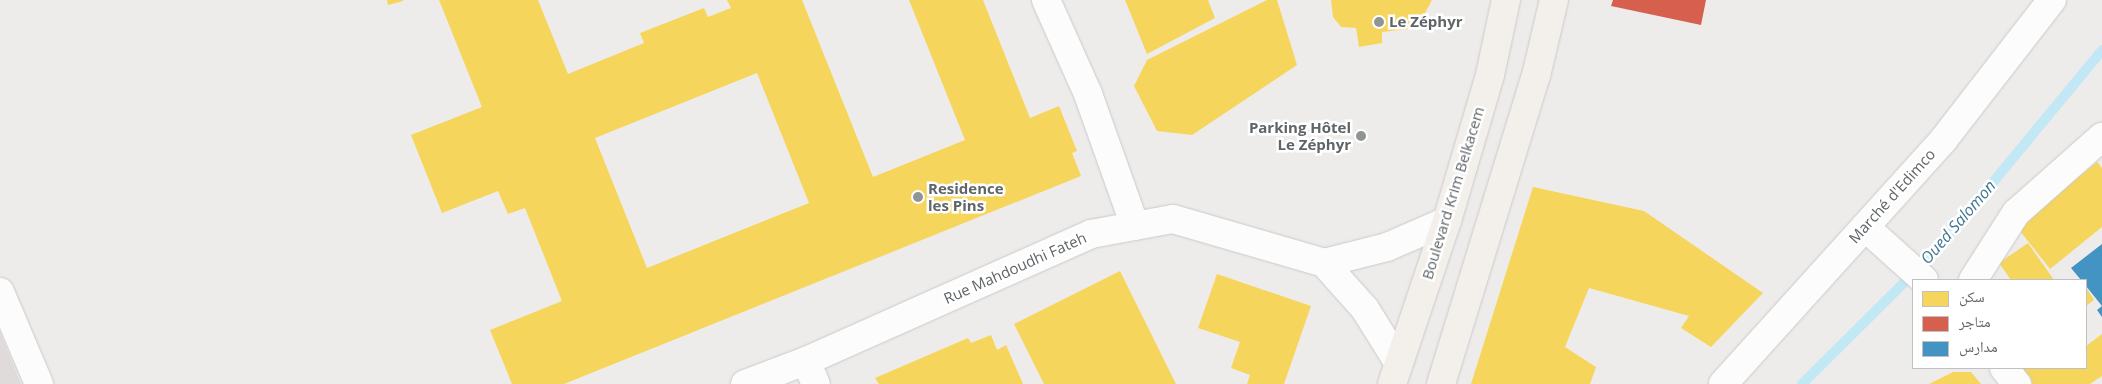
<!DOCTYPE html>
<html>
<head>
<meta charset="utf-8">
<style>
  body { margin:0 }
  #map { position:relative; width:2102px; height:384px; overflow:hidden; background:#eeecea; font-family:"Open Sans","Noto Naskh Arabic",sans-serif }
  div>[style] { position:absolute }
  .industrial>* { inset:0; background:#dedbda }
  .homes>* { inset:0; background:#f6d55c }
  .shops>* { inset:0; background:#d6604d }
  .schools>* { inset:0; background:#4393c3 }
  .stream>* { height:10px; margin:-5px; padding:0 5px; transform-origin:5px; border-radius:5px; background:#c1e8f4 }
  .roads { filter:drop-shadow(0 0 1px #cacaca) drop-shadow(0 0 1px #cacaca) }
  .minor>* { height:28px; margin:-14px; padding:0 14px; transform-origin:14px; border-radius:14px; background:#fcfcfc }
  .primary>* { height:28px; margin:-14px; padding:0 14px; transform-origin:14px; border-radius:14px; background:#f3efea }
  .dots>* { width:14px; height:14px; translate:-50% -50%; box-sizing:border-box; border:2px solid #fff; border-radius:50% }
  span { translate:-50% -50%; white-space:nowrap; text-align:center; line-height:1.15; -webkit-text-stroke:5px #fff; paint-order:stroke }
  .poi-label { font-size:15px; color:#5f6467; font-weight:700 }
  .left { translate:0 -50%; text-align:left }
  .right { translate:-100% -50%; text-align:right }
  .street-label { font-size:15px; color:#5f6467 }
  .water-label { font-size:16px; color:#417792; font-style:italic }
  .legend { position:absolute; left:1912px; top:279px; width:175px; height:90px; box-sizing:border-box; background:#fff; border:1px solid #bfc1c2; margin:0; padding:6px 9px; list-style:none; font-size:15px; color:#5f6467 }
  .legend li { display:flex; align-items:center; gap:10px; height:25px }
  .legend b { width:25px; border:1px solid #bfc1c2 }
</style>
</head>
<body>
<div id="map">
  <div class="industrial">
    <i style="clip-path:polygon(0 332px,21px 384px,0 384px)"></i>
  </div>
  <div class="homes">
    <i style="clip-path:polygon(387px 0,403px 0,403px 1px,388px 5px)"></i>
    <i style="clip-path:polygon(evenodd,439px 0,538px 0,568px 74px,644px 43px,640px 33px,704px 8px,708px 17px,731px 8px,727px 0,802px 0,873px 177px,965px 140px,909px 0,983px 0,1030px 118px,1059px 106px,1077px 151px,1072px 153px,1081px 176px,564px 384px,512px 384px,490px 330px,562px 301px,525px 208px,508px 214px,498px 191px,442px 213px,411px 135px,482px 107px,439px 0,757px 73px,809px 203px,647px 268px,595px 138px,757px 73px)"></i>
    <i style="clip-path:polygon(1125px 0,1208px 0,1215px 18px,1147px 54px)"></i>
    <i style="clip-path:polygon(1267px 0,1277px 0,1297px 65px,1192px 135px,1157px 131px,1134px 86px,1147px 60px)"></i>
    <i style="clip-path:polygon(1331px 0,1432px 0,1417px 28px,1382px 32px,1382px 43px,1359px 47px,1356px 28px,1341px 27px,1333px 17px)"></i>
    <i style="clip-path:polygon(2097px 162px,2102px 168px,2102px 227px,2050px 269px,2017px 227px)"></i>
    <i style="clip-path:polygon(1533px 187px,1644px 211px,1763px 293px,1711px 347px,1681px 328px,1689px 316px,1589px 288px,1565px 347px,1596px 367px,1590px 384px,1471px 384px)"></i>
    <i style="clip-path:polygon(2028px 243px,2054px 280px,2011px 280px,1999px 263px)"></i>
    <i style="clip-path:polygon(1120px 271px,1176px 384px,1044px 384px,1014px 324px)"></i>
    <i style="clip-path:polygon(1217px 274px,1311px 306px,1284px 384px,1247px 384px,1250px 375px,1231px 368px,1240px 342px,1198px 328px)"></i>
    <i style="clip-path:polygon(2086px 287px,2094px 300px,2086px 306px)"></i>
    <i style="clip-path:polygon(2102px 334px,2102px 376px,2090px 384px,2027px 384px,2015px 368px,2086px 368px,2086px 346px)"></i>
    <i style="clip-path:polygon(991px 335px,997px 350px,1006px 345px,1023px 384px,879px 384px,875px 378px,968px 338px,971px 343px)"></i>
    <i style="clip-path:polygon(1953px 372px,1971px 372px,1981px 384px,1929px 384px)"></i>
  </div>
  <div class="shops">
    <i style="clip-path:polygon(1613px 0,1706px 0,1701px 25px,1611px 6px)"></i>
  </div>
  <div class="schools">
    <i style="clip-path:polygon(2102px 244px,2102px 317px,2097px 310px,2102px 306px,2086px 286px,2086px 280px,2081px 280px,2071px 268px)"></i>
  </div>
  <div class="stream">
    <i style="left:1802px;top:384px;width:189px;rotate:-44.8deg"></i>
    <i style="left:1936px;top:251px;width:261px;rotate:-50.4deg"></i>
  </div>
  <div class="roads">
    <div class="minor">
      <i style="left:1046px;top:0;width:103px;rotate:65.9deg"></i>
      <i style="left:1088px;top:94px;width:140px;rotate:70.4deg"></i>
      <i style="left:1865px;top:227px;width:79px;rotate:41.9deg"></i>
      <i style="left:1324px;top:263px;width:62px;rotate:48.3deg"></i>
      <i style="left:1365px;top:309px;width:62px;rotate:58.1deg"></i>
      <i style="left:1973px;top:280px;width:80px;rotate:-57.3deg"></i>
      <i style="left:2016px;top:213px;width:115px;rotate:-41.5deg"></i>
      <i style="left:0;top:292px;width:100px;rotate:67deg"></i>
      <i style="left:806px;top:361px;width:25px;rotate:67deg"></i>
      <i style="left:2004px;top:368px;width:21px;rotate:51deg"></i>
      <i style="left:745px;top:384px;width:65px;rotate:-20.7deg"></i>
      <i style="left:806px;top:361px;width:312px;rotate:-24deg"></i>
      <i style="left:1091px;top:234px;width:83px;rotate:-10.4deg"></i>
      <i style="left:1173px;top:219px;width:157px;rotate:16.2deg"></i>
      <i style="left:1324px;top:263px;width:65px;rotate:-14.3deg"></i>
      <i style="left:1387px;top:247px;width:65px;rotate:-23.4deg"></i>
      <i style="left:1723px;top:384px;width:330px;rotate:-47.9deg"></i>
      <i style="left:1944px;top:139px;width:176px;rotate:-52.2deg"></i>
    </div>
    <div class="primary">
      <i style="left:1392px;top:384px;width:172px;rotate:-71.4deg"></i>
      <i style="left:1447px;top:221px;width:152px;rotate:-73.6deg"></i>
      <i style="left:1490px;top:75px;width:77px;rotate:-78deg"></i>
      <i style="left:1441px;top:384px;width:322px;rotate:-72.9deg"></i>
      <i style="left:1536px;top:76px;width:78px;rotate:-76.7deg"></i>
    </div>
  </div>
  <div class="dots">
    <i style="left:1379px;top:22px;background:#919495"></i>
    <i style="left:1361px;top:136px;background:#919495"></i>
    <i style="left:918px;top:197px;background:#919495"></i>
  </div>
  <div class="poi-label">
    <span class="left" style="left:1389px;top:22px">Le Zéphyr</span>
    <span class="right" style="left:1351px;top:136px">Parking Hôtel<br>Le Zéphyr</span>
    <span class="left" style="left:928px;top:197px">Residence<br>les Pins</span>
  </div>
  <div class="street-label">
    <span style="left:1453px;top:193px;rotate:-73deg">Boulevard Krim Belkacem</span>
    <span style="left:1892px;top:196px;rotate:-48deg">Marché d'Edimco</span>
    <span style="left:1015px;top:268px;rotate:-24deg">Rue Mahdoudhi Fateh</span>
  </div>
  <div class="water-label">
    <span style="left:1958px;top:222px;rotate:-49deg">Oued Salomon</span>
  </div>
  <ul class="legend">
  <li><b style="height:14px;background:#f6d55c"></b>سكن</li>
  <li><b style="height:14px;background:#d6604d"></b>متاجر</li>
  <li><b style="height:14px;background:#4393c3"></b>مدارس</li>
  </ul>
</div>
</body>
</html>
